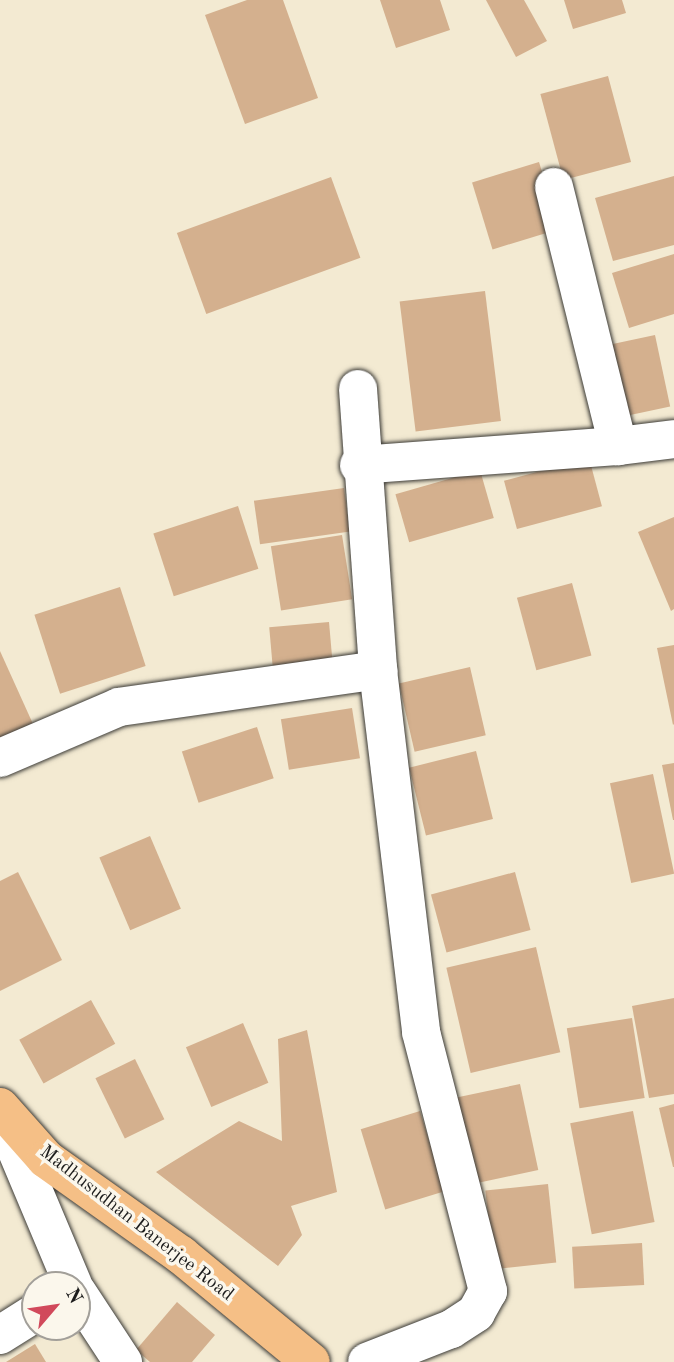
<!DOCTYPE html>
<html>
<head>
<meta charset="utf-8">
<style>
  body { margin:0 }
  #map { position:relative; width:674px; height:1362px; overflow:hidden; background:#f3ead2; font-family:"Old Standard TT",serif }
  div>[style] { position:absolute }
  .building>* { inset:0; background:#d4b08e; transform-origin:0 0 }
  .roads { filter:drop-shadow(0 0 2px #3c3b37) drop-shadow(0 0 2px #3c3b37) }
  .minor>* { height:38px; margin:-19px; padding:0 19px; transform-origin:19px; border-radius:19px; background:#fff }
  .primary>* { height:38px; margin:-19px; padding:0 19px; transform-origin:19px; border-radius:19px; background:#f5bf86 }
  span { translate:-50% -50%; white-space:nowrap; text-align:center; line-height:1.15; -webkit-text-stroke:7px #fbf7ec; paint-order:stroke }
  .street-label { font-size:19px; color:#1c1c1c }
  .north { position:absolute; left:21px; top:1271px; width:70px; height:70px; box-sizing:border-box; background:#fbf7ec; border:2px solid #a29f99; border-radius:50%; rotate:61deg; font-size:19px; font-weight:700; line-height:28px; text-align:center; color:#1c1c1c }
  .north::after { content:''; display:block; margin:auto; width:24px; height:32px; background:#d1495b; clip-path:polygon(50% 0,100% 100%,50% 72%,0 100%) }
</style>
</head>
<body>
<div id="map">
  <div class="building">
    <i style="clip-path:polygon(247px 0,283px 0,318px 98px,245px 124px,205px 15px)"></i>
    <i style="clip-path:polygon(380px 0,440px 0,450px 30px,396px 48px)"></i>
    <i style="clip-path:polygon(486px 0,524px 0,547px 41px,516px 57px)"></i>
    <i style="clip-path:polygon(564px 0,622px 0,626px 13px,573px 29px)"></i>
    <i style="left:608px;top:76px;width:89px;height:70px;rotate:75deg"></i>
    <i style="left:539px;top:162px;width:70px;height:70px;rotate:73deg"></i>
    <i style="clip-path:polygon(674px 176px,674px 245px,613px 261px,595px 198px)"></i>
    <i style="left:331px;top:177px;width:86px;height:164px;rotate:70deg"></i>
    <i style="clip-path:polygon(674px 254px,674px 314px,629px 328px,612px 273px)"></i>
    <i style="left:485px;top:291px;width:131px;height:86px;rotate:83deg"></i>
    <i style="left:655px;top:335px;width:73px;height:48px;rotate:78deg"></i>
    <i style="left:589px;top:458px;width:50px;height:88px;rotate:75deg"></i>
    <i style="left:480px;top:470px;width:50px;height:88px;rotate:74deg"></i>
    <i style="left:344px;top:488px;width:44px;height:91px;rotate:82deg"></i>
    <i style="left:238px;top:506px;width:66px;height:89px;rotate:72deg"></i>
    <i style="clip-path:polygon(674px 517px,674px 609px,671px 611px,638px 532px)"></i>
    <i style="left:342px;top:535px;width:65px;height:72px;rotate:81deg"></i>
    <i style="left:572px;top:583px;width:75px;height:57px;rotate:75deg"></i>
    <i style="left:120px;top:587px;width:83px;height:90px;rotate:72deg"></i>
    <i style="left:329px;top:622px;width:45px;height:60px;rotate:85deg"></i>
    <i style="clip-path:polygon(674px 645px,674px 724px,673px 725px,657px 648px)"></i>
    <i style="clip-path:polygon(0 651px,33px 724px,0 739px)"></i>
    <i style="left:470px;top:667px;width:70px;height:73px;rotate:77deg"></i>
    <i style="left:352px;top:708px;width:51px;height:72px;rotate:81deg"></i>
    <i style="left:257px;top:727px;width:54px;height:79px;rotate:72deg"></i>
    <i style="left:476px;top:751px;width:70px;height:69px;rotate:76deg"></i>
    <i style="clip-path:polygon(674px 763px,674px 820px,673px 820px,662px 765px)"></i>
    <i style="left:653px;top:774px;width:102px;height:44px;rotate:78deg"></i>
    <i style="left:150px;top:836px;width:79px;height:55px;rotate:67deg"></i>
    <i style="clip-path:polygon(18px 872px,62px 960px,0 991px,0 881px)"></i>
    <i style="left:515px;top:872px;width:60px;height:87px;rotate:75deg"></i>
    <i style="left:536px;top:947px;width:108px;height:92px;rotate:77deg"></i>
    <i style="clip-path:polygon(674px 998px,674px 1094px,649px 1098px,632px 1006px)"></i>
    <i style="left:91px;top:1000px;width:50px;height:82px;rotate:61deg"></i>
    <i style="left:632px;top:1018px;width:81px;height:66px;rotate:81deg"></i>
    <i style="left:243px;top:1023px;width:65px;height:62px;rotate:67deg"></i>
    <i style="clip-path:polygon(307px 1030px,337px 1192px,291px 1206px,302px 1235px,278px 1266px,156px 1172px,239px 1121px,282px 1141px,278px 1039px)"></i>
    <i style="left:135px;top:1059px;width:67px;height:44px;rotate:64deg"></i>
    <i style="left:520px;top:1084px;width:88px;height:66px;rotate:78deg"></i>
    <i style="clip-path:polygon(674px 1104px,674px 1167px,673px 1167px,659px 1108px)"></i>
    <i style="left:420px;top:1111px;width:84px;height:62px;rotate:73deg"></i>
    <i style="left:633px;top:1111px;width:113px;height:64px;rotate:79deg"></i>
    <i style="left:548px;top:1184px;width:79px;height:63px;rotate:84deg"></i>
    <i style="left:642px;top:1243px;width:42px;height:70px;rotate:87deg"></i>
    <i style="clip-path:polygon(177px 1302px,215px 1335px,192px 1362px,150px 1362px,136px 1350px)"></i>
    <i style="clip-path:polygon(35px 1344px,46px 1362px,6px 1362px)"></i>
  </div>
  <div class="roads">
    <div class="minor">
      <i style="left:554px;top:187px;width:267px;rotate:76.1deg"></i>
      <i style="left:618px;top:446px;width:56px;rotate:-7.1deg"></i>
      <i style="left:358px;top:389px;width:282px;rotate:85.9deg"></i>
      <i style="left:378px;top:670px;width:365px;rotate:83.2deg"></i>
      <i style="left:421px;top:1032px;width:268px;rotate:75.5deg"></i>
      <i style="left:488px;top:1291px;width:25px;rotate:119deg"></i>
      <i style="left:476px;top:1313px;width:30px;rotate:147deg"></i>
      <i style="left:451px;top:1329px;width:90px;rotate:158.6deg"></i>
      <i style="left:359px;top:465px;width:260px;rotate:-4.2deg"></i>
      <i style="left:0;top:758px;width:129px;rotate:-23.2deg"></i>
      <i style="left:119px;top:707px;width:262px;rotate:-8.1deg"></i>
      <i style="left:0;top:1111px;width:189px;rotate:67.2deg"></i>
      <i style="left:77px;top:1292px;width:84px;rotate:56.7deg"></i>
      <i style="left:0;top:1335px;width:41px;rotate:-32.2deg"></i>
    </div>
    <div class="primary">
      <i style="left:0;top:1107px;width:69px;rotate:48.5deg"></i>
      <i style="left:46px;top:1159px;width:166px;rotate:35.4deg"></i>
      <i style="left:181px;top:1255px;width:168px;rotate:39.5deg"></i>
    </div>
  </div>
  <div class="street-label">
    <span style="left:136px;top:1224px;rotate:38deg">Madhusudhan Banerjee Road</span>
  </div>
  <div class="north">N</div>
</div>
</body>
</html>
